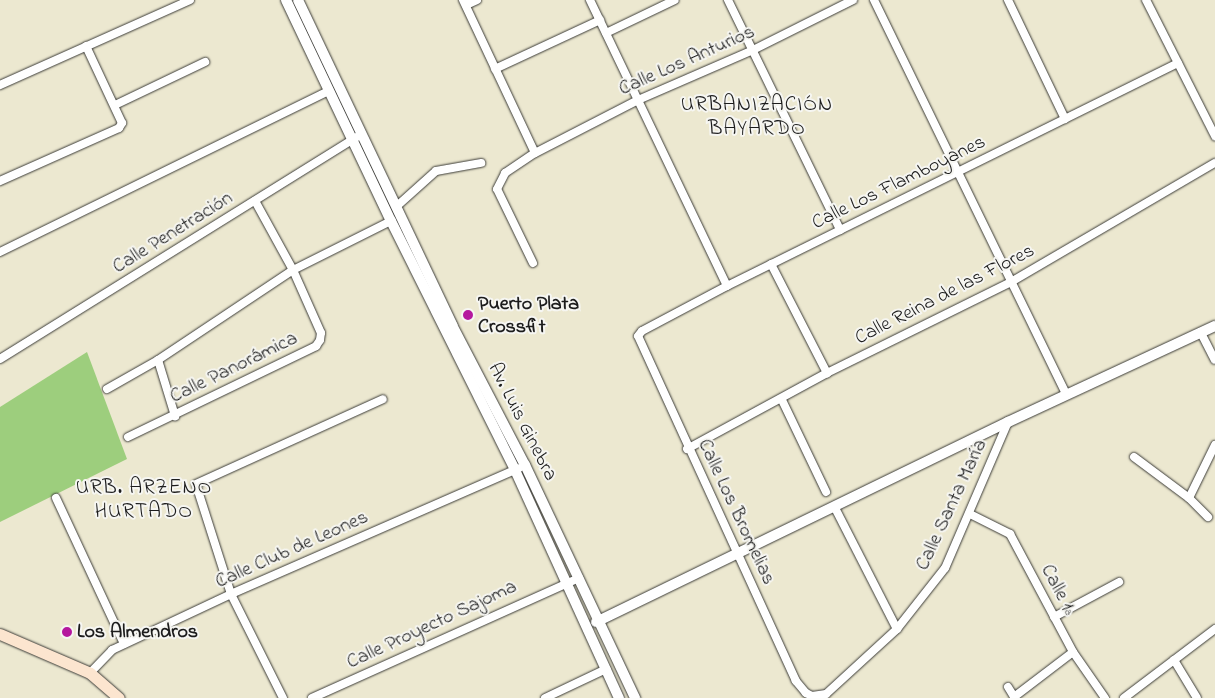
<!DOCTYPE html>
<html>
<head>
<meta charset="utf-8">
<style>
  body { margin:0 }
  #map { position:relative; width:1215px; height:698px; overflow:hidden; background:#ece8d0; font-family:"Indie Flower",sans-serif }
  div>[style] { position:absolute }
  .green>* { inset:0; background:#9dce7d }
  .roads { filter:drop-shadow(0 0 1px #3b3b37) drop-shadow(0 0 1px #3b3b37) }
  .minor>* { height:8px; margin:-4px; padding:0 4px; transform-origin:4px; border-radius:4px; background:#fff }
  .tertiary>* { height:10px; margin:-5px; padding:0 5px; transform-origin:5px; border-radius:5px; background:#fff }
  .secondary>* { height:11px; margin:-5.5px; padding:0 5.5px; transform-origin:5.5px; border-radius:5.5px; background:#fce5cf }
  .dots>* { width:14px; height:14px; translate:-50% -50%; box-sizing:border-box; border:2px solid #f6f6f2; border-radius:50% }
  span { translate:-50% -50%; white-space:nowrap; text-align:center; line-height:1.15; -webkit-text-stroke:4px #f6f6f2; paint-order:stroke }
  .street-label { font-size:20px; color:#1c1c1c }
  .poi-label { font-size:20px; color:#1c1c1c; font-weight:700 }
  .left { translate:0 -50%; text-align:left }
  .neighbourhood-label { font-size:21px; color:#1c1c1c; letter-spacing:1px }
</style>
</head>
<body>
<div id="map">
  <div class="green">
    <i style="clip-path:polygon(87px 352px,127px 459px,0 522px,0 407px)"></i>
  </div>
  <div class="roads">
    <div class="minor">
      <i style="left:463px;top:0;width:169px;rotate:64.8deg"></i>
      <i style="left:590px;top:0;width:317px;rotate:64.4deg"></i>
      <i style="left:728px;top:0;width:256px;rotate:64deg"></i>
      <i style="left:874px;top:0;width:438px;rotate:64deg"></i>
      <i style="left:1008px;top:0;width:132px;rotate:64.4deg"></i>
      <i style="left:1146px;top:0;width:153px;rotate:63.1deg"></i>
      <i style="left:466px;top:5px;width:12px;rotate:-24deg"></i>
      <i style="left:606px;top:33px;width:76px;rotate:-25.6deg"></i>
      <i style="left:495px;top:69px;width:116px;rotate:-25deg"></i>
      <i style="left:0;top:85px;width:208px;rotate:-24.1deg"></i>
      <i style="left:115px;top:105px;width:100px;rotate:-25.5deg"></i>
      <i style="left:0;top:181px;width:130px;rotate:-24deg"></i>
      <i style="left:119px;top:128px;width:6px;rotate:-59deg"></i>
      <i style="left:122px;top:123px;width:85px;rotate:-115.1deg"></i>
      <i style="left:397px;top:206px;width:52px;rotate:-41.9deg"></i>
      <i style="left:436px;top:171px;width:46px;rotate:-10.1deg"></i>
      <i style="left:0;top:252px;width:365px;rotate:-26.1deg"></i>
      <i style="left:533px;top:263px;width:82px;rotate:-115.9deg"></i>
      <i style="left:497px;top:189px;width:18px;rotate:-63deg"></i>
      <i style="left:505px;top:173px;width:36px;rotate:-34deg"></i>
      <i style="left:535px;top:153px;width:116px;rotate:-27.2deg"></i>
      <i style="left:638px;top:100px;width:125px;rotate:-23.5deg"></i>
      <i style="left:753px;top:50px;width:112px;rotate:-26.6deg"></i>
      <i style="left:771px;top:264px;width:123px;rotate:62.8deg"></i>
      <i style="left:1201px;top:333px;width:30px;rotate:63deg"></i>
      <i style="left:0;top:359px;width:420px;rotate:-31.9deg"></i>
      <i style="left:158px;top:360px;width:59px;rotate:73.1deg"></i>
      <i style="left:107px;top:389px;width:59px;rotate:-29.6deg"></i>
      <i style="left:158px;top:360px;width:162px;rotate:-33.7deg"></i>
      <i style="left:293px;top:270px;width:110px;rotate:-26.6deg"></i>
      <i style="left:782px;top:400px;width:102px;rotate:64.4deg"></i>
      <i style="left:1008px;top:422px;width:159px;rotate:113.3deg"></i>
      <i style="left:945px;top:568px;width:78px;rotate:128.2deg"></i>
      <i style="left:897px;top:629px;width:96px;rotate:137.5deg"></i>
      <i style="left:826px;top:694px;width:14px;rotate:172deg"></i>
      <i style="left:812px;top:696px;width:7px;rotate:-153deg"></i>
      <i style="left:806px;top:693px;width:16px;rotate:-130deg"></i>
      <i style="left:796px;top:681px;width:379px;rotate:-114.6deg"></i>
      <i style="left:638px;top:336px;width:6px;rotate:-51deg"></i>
      <i style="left:642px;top:331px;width:96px;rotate:-27.9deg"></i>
      <i style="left:727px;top:286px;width:503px;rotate:-26.31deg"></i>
      <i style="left:128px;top:437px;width:209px;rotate:-25.8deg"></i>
      <i style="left:316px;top:346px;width:7px;rotate:-56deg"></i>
      <i style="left:320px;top:340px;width:7px;rotate:-82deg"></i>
      <i style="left:321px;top:333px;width:69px;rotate:-114deg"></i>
      <i style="left:293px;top:270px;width:79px;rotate:-118.8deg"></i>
      <i style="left:687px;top:449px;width:159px;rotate:-28.5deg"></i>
      <i style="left:827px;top:373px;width:205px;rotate:-26.3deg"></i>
      <i style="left:1011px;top:282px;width:236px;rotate:-30.3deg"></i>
      <i style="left:1134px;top:457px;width:69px;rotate:36.7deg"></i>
      <i style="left:1189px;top:498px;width:27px;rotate:45deg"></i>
      <i style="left:56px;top:498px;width:161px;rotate:65deg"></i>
      <i style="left:1189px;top:498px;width:59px;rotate:-63.9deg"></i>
      <i style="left:835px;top:508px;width:136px;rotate:62.9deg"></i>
      <i style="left:970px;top:514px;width:45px;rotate:26.6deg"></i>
      <i style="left:1010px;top:534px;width:134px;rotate:61.9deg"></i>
      <i style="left:1073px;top:652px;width:56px;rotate:55.2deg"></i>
      <i style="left:1054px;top:617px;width:74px;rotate:-28.3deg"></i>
      <i style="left:1174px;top:660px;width:44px;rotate:58.8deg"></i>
      <i style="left:90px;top:673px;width:32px;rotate:-46deg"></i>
      <i style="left:112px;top:650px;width:132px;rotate:-25.2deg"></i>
      <i style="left:231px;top:594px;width:314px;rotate:-23.6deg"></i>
      <i style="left:1008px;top:687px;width:13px;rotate:58deg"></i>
      <i style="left:1014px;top:697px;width:74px;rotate:-37.3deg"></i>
      <i style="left:283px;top:698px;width:116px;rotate:-116.6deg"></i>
      <i style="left:231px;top:594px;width:115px;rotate:-107.7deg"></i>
      <i style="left:196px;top:484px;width:205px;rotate:-24.4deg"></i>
      <i style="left:312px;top:698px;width:293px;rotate:-24.2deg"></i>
      <i style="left:545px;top:698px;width:68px;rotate:-25.4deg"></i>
      <i style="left:1124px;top:698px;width:114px;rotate:-37.2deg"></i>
    </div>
    <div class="tertiary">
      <i style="left:286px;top:0;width:245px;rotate:64.6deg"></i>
      <i style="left:391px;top:221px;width:278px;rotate:63.5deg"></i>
      <i style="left:515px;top:470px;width:251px;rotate:65.5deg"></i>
      <i style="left:298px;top:0;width:360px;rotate:64.6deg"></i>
      <i style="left:452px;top:325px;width:158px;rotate:62.5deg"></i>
      <i style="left:525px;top:465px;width:258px;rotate:64.7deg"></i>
      <i style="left:596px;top:622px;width:458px;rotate:-25.9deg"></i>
      <i style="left:1008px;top:422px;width:228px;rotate:-24.9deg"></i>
    </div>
    <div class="secondary">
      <i style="left:0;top:634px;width:98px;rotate:23.4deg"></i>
      <i style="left:90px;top:673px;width:38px;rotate:41deg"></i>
    </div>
  </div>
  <div class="dots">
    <i style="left:468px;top:315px;background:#b5179e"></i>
    <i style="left:67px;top:632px;background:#b5179e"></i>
  </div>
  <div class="street-label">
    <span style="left:687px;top:61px;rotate:-24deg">Calle Los Anturios</span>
    <span style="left:899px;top:183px;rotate:-26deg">Calle Los Flamboyanes</span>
    <span style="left:173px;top:233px;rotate:-32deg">Calle Penetración</span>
    <span style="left:945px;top:295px;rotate:-27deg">Calle Reina de las Flores</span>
    <span style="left:234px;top:368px;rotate:-26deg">Calle Panorámica</span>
    <span style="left:522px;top:422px;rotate:63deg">Av. Luis Ginebra</span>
    <span style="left:952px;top:505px;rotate:-65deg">Calle Santa María</span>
    <span style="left:736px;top:512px;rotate:65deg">Calle Los Bromelias</span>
    <span style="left:292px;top:550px;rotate:-24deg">Calle Club de Leones</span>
    <span style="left:1058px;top:590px;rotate:62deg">Calle 1ª</span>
    <span style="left:432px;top:625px;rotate:-25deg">Calle Proyecto Sajoma</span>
  </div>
  <div class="poi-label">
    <span class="left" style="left:478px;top:316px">Puerto Plata<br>Crossfit</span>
    <span class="left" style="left:77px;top:632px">Los Almendros</span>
  </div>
  <div class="neighbourhood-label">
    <span style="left:757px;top:117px">URBANIZACIÓN<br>BAYARDO</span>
    <span style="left:144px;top:500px">URB. ARZENO<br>HURTADO</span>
  </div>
</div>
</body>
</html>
